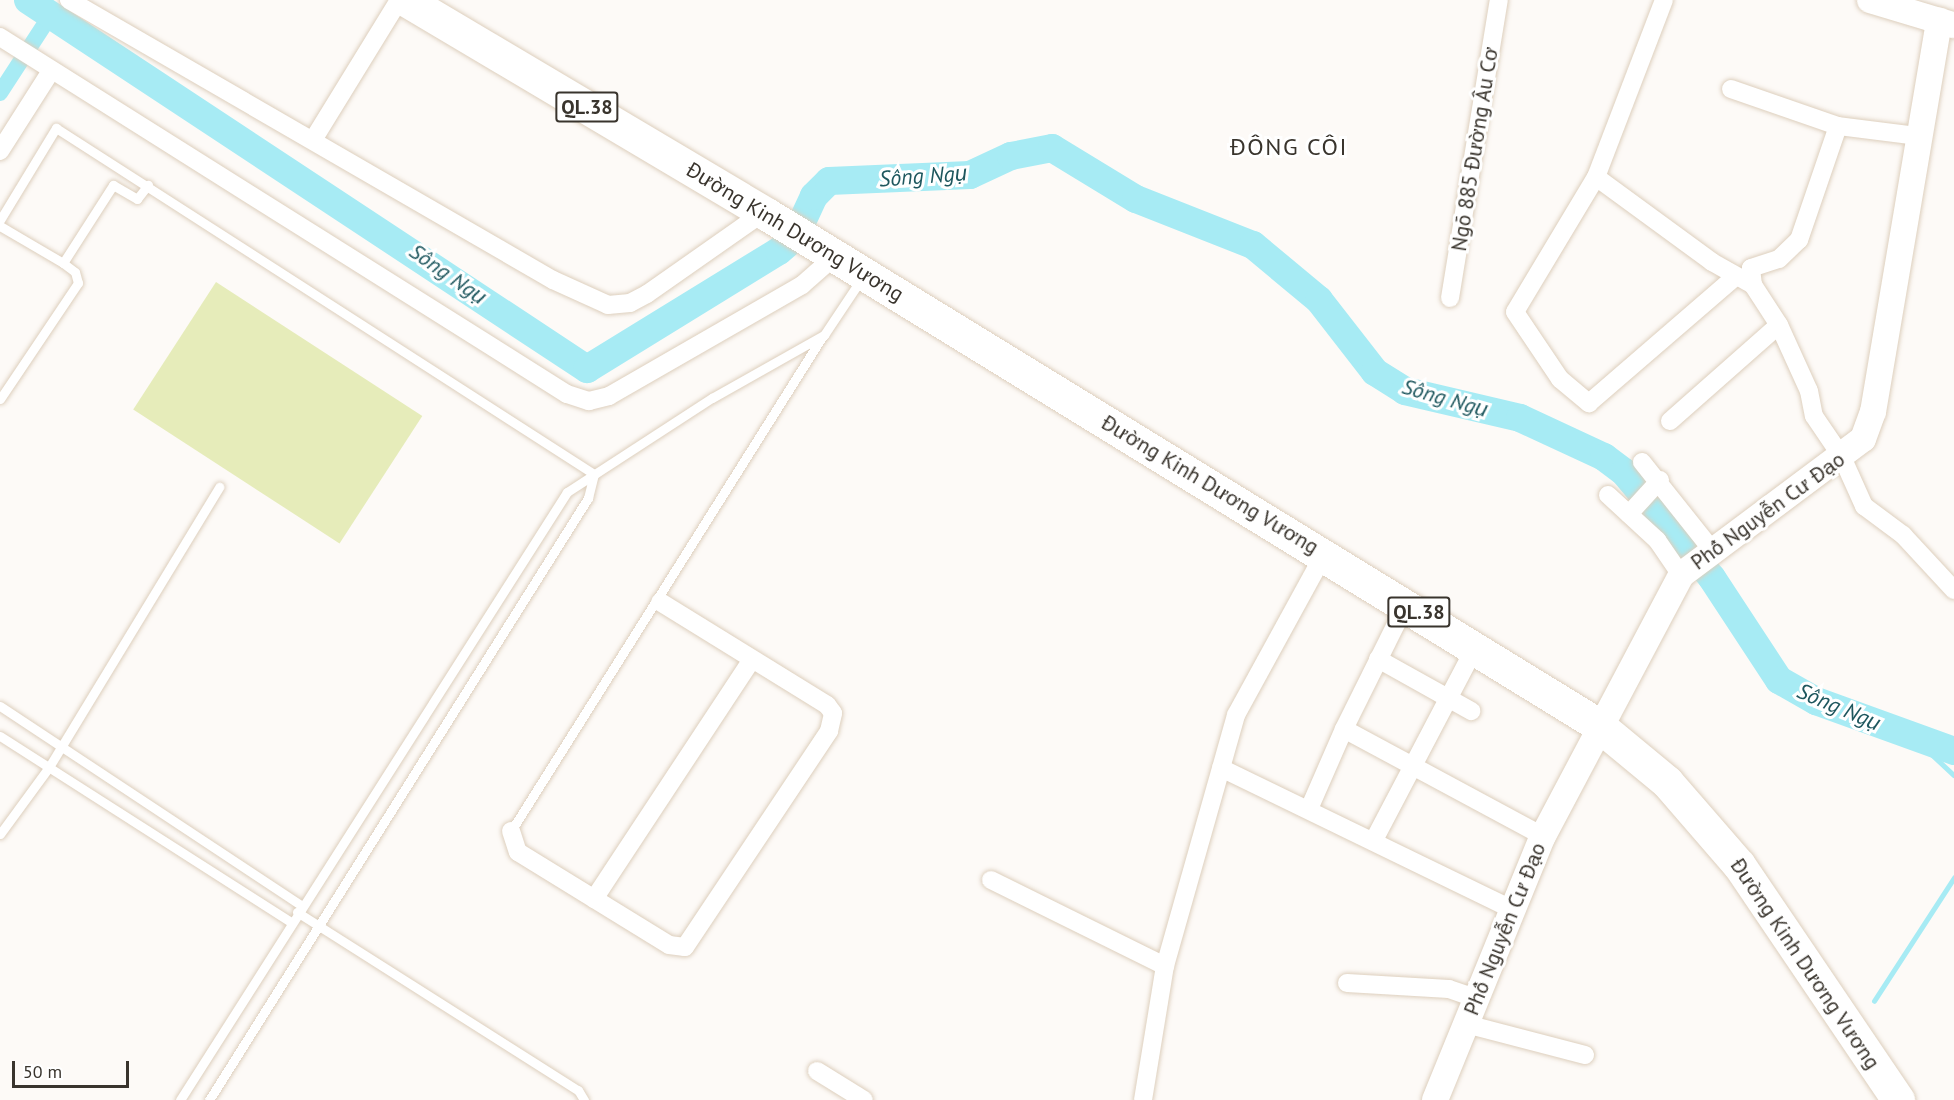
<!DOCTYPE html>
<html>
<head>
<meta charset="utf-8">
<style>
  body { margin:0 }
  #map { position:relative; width:1954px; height:1100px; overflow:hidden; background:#fdfaf7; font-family:"PT Sans",sans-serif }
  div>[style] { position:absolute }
  .green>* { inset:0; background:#e6ecba; transform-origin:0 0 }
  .stream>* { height:4.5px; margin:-2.25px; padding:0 2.25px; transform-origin:2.25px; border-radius:2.25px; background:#a7ebf4 }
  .canal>* { height:16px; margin:-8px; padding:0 8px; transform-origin:8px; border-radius:8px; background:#a7ebf4 }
  .river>* { height:28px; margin:-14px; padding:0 14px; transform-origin:14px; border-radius:14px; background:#a7ebf4 }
  .roads { filter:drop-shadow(0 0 2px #ddcfbd) drop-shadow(0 0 2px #ddcfbd) }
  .lane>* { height:9px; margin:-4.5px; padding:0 4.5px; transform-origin:4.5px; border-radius:4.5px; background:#fff }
  .street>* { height:18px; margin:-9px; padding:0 9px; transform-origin:9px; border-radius:9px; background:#fff }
  .secondary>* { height:26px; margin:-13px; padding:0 13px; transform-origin:13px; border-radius:13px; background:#fff }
  .highway>* { height:33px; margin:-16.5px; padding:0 16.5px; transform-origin:16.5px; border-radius:16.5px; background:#fff }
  span { translate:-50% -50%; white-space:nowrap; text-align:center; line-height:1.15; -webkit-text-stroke:6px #fff; paint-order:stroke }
  .shield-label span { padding:2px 4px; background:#fff; border:2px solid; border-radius:4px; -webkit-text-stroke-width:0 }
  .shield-label { font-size:20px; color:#39342d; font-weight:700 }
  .street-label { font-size:21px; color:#39342d }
  .water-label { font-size:22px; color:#1e575e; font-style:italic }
  .quarter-label { font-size:24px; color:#39342d; letter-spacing:1.5px }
  .scale { position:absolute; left:12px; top:1061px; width:117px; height:27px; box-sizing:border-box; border:3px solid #39342d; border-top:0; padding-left:8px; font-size:18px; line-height:21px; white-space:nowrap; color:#39342d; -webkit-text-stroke:4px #fff; paint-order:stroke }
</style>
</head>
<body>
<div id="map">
  <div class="green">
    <i style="left:216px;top:282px;width:246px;height:152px;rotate:33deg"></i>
  </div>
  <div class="stream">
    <i style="left:1912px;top:736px;width:57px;rotate:42.9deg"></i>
    <i style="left:1874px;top:1001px;width:147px;rotate:-57deg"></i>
  </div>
  <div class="canal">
    <i style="left:0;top:93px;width:92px;rotate:-57deg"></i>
  </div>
  <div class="river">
    <i style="left:28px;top:0;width:670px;rotate:33.43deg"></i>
    <i style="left:587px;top:369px;width:225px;rotate:-31.6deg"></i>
    <i style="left:779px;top:251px;width:21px;rotate:-41deg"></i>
    <i style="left:795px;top:237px;width:45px;rotate:-65.1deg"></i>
    <i style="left:814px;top:196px;width:21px;rotate:-45deg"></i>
    <i style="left:829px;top:181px;width:141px;rotate:-2.4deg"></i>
    <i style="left:970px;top:175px;width:45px;rotate:-24.9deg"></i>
    <i style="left:1011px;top:156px;width:42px;rotate:-11deg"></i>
    <i style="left:1052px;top:148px;width:98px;rotate:31.3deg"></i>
    <i style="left:1136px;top:199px;width:126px;rotate:21.5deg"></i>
    <i style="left:1253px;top:245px;width:86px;rotate:39.8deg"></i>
    <i style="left:1319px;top:300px;width:91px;rotate:52.1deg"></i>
    <i style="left:1375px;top:372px;width:36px;rotate:32deg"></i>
    <i style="left:1405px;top:391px;width:118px;rotate:13.2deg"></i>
    <i style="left:1520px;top:418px;width:93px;rotate:24.9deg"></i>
    <i style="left:1604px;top:457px;width:25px;rotate:37deg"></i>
    <i style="left:1624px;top:472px;width:138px;rotate:50.3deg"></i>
    <i style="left:1712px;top:578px;width:122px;rotate:56.7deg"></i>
    <i style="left:1779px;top:680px;width:43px;rotate:29.6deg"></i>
    <i style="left:1816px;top:701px;width:147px;rotate:19.9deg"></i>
  </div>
  <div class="roads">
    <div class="lane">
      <i style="left:0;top:220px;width:108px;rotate:-58.7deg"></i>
      <i style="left:56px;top:128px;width:640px;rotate:32.75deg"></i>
      <i style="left:594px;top:474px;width:25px;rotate:104deg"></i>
      <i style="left:588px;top:498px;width:711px;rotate:122.19deg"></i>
      <i style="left:0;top:226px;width:73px;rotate:30.4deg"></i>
      <i style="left:63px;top:263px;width:93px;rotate:-57.3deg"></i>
      <i style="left:113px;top:185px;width:28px;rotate:30deg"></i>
      <i style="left:137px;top:199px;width:18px;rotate:-52deg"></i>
      <i style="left:0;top:399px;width:140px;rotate:-56.1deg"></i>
      <i style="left:78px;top:283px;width:11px;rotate:-105deg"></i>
      <i style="left:75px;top:272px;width:15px;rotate:-143deg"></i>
      <i style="left:0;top:706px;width:361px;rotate:33.5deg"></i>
      <i style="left:0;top:736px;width:345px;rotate:32.6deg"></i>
      <i style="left:511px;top:831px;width:584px;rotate:-57.81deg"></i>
      <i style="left:0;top:834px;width:83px;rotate:-53.8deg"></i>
      <i style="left:49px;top:767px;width:328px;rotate:-58.7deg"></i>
      <i style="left:297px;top:912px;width:333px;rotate:32.4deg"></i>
      <i style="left:578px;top:1090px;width:12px;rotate:59deg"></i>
      <i style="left:180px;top:1100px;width:721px;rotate:-57.52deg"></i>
      <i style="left:567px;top:492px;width:173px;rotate:-33deg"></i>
      <i style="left:712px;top:398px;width:129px;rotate:-29.4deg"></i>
      <i style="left:824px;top:335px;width:69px;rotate:-56.3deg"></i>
    </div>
    <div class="street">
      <i style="left:69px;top:0;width:559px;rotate:30.05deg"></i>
      <i style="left:553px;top:280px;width:60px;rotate:24.4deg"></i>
      <i style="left:608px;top:305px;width:22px;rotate:-5deg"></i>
      <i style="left:630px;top:303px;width:19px;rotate:-28deg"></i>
      <i style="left:647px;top:294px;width:143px;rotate:-35deg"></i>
      <i style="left:1664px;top:0;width:190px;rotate:111deg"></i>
      <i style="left:1596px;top:177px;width:157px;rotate:121deg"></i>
      <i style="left:1515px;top:312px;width:81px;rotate:56.1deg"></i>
      <i style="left:1560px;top:379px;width:38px;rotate:40deg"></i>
      <i style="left:1589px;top:403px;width:193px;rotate:-40.8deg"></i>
      <i style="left:0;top:37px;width:670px;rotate:32.2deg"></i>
      <i style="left:567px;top:394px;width:23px;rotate:18deg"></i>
      <i style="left:589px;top:401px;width:21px;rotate:-14deg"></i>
      <i style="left:609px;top:396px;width:223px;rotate:-29.9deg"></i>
      <i style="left:802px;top:285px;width:44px;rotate:-41.3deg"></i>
      <i style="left:1731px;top:89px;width:113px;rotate:19.1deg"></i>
      <i style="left:313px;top:140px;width:164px;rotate:-58.4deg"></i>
      <i style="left:0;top:151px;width:95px;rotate:-57.5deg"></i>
      <i style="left:1596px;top:177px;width:144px;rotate:36.2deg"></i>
      <i style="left:1712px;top:262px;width:47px;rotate:29.3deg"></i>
      <i style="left:1753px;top:285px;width:48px;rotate:57deg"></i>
      <i style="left:1779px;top:325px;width:72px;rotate:65.6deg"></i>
      <i style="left:1809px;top:391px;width:25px;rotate:79deg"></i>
      <i style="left:1814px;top:416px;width:50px;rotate:55.7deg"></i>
      <i style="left:1842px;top:457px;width:54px;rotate:65.8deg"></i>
      <i style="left:1864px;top:506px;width:49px;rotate:36.6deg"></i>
      <i style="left:1903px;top:535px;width:75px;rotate:47.2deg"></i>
      <i style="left:1753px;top:285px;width:17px;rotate:-97deg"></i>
      <i style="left:1751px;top:268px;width:29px;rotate:-18deg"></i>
      <i style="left:1779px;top:259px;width:28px;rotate:-44deg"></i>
      <i style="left:1799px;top:240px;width:120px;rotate:-71.1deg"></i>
      <i style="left:1838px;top:126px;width:80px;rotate:7.2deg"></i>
      <i style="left:1450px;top:298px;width:302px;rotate:-80.7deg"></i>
      <i style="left:1670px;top:421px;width:145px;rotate:-41.4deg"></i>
      <i style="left:1642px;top:462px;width:112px;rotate:51.5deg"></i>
      <i style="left:1608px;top:495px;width:67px;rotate:42.6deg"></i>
      <i style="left:1657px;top:540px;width:42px;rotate:55.6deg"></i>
      <i style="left:1629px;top:514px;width:46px;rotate:-47.6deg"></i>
      <i style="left:1406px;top:604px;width:140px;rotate:116.4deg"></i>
      <i style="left:1344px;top:729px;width:226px;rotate:28.3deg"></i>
      <i style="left:1378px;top:659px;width:107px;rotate:29.2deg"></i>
      <i style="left:1221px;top:768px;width:322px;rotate:25.9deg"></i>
      <i style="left:1309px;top:809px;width:87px;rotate:-66.4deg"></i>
      <i style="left:511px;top:831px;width:22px;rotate:72deg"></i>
      <i style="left:518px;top:852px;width:177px;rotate:31.6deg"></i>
      <i style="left:669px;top:945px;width:16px;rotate:7deg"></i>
      <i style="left:685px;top:947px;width:260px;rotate:-56.3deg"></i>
      <i style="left:829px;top:731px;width:18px;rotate:-77deg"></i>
      <i style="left:833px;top:713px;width:10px;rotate:-127deg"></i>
      <i style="left:827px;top:705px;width:196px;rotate:-148.3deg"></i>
      <i style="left:1374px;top:840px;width:219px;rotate:-62.3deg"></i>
      <i style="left:991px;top:880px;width:194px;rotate:26.3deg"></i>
      <i style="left:594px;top:899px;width:287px;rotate:-56.6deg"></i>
      <i style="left:1347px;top:983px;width:102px;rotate:3.4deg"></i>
      <i style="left:1449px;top:989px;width:28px;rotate:19deg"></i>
      <i style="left:1466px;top:1024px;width:123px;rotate:14.6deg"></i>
      <i style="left:817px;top:1071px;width:55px;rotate:31.7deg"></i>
      <i style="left:1143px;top:1100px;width:136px;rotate:-80.7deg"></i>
      <i style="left:1165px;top:966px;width:261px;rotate:-74.2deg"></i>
      <i style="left:1236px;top:715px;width:183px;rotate:-61.3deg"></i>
    </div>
    <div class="secondary">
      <i style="left:1870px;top:0;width:87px;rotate:16.8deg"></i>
      <i style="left:1435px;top:1100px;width:285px;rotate:-67.8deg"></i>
      <i style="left:1543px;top:836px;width:295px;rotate:-62.1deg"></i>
      <i style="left:1681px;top:575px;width:227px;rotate:-36.8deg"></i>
      <i style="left:1863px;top:439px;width:29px;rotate:-70deg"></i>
      <i style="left:1873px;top:412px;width:397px;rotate:-80.4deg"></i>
    </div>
    <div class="highway">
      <i style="left:406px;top:0;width:421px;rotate:30.7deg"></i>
      <i style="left:768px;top:215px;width:973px;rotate:31.55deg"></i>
      <i style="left:1597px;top:724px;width:91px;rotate:39.6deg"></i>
      <i style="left:1667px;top:782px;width:110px;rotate:49.1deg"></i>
      <i style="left:1739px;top:865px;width:284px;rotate:55.9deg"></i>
    </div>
  </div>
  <div class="shield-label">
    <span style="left:587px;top:107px">QL.38</span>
    <span style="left:1419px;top:612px">QL.38</span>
  </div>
  <div class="street-label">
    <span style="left:1475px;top:149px;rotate:-81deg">Ngõ 885 Đường Âu Cơ</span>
    <span style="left:795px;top:232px;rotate:31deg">Đường Kinh Dương Vương</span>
    <span style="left:1210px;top:485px;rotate:31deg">Đường Kinh Dương Vương</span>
    <span style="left:1768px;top:511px;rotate:-36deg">Phố Nguyễn Cư Đạo</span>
    <span style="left:1505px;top:929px;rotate:-68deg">Phố Nguyễn Cư Đạo</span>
    <span style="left:1805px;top:964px;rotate:56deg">Đường Kinh Dương Vương</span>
  </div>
  <div class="water-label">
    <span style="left:923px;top:176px;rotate:-4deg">Sông Ngụ</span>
    <span style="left:448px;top:274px;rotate:35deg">Sông Ngụ</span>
    <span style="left:1445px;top:398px;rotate:16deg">Sông Ngụ</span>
    <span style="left:1839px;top:707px;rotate:23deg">Sông Ngụ</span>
  </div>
  <div class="quarter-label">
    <span style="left:1289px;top:147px">ĐÔNG CÔI</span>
  </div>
  <div class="scale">50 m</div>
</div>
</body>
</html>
